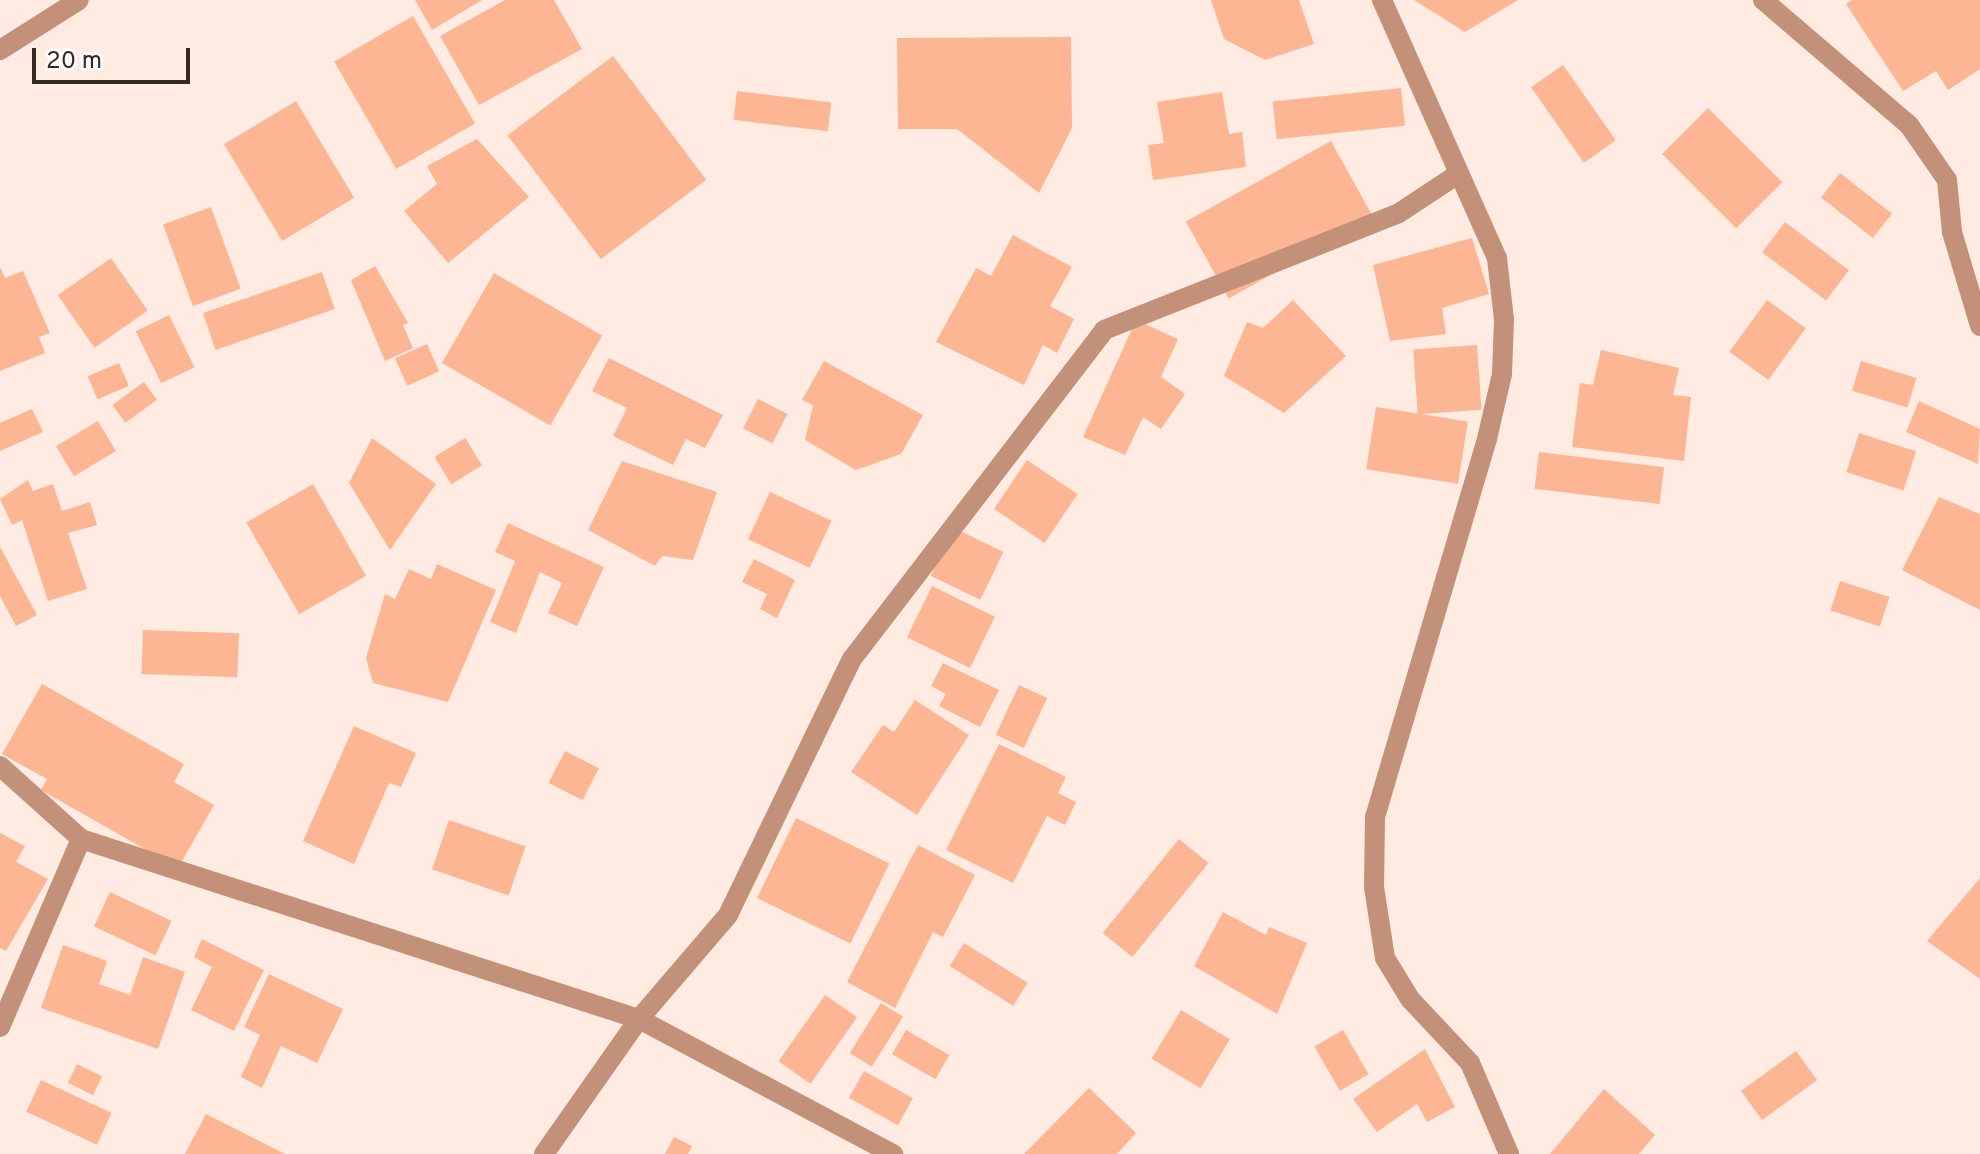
<!DOCTYPE html>
<style>
body{margin:0}
#map{position:relative;width:1980px;height:1154px;overflow:hidden;background:#ffebe1;font-family:Overpass,sans-serif}
div>[style]{position:absolute}
[style*='--x']{left:calc(var(--x)*1px);top:calc(var(--y)*1px);width:calc(var(--w)*1px);rotate:calc(var(--a)*1deg)}
.building>*{inset:0;background:#fdb694;transform-origin:0 0}
.street>*{height:20px;margin:-10px;padding:0 10px;transform-origin:10px;border-radius:10px;background:#c39179}
span{translate:-50% -50%;white-space:nowrap;text-align:center;line-height:1.15;-webkit-text-stroke:8px #fdfdfd;paint-order:stroke}
.scale{position:absolute;left:32px;top:48px;width:158px;height:36px;box-sizing:border-box;border:4px solid #352823;border-top:0;padding-left:10px;font-size:24px;line-height:28px;white-space:nowrap;color:#352823;-webkit-text-stroke:6px #fdfdfd;paint-order:stroke}
</style>
<div id="map">
<div class="building">
<i style="clip-path:polygon(415px 0,482px 0,432px 30px)"></i>
<i style="clip-path:polygon(505px 0,554px 0,582px 49px,479px 105px,440px 36px)"></i>
<i style="clip-path:polygon(1211px 0,1299px 0,1314px 44px,1265px 60px,1224px 39px)"></i>
<i style="clip-path:polygon(1414px 0,1518px 0,1465px 32px)"></i>
<i style="clip-path:polygon(1852px 0,1980px 0,1980px 69px,1948px 90px,1936px 71px,1903px 91px,1846px 4px)"></i>
<i style="left:413px;top:16px;width:124px;height:91px;rotate:60deg"></i>
<i style="clip-path:polygon(1071px 37px,1072px 128px,1039px 193px,957px 129px,898px 129px,897px 38px)"></i>
<i style="left:613px;top:56px;width:155px;height:132px;rotate:53deg"></i>
<i style="left:1563px;top:65px;width:92px;height:39px;rotate:55deg"></i>
<i style="left:1401px;top:88px;width:38px;height:129px;rotate:84deg"></i>
<i style="left:737px;top:91px;width:95px;height:29px;rotate:7deg"></i>
<i style="clip-path:polygon(1222px 92px,1229px 134px,1242px 132px,1246px 167px,1153px 180px,1148px 145px,1164px 143px,1157px 102px)"></i>
<i style="left:296px;top:101px;width:113px;height:84px;rotate:59deg"></i>
<i style="left:1708px;top:108px;width:105px;height:65px;rotate:45deg"></i>
<i style="clip-path:polygon(477px 139px,529px 197px,448px 263px,404px 211px,437px 184px,427px 166px)"></i>
<i style="left:1331px;top:141px;width:88px;height:166px;rotate:61deg"></i>
<i style="left:1840px;top:173px;width:66px;height:31px;rotate:38deg"></i>
<i style="left:211px;top:207px;width:87px;height:51px;rotate:70deg"></i>
<i style="left:1785px;top:222px;width:80px;height:38px;rotate:37deg"></i>
<i style="clip-path:polygon(1013px 235px,1072px 267px,1050px 306px,1074px 319px,1057px 353px,1043px 345px,1024px 385px,936px 342px,976px 268px,991px 276px)"></i>
<i style="clip-path:polygon(1472px 238px,1489px 294px,1442px 308px,1446px 334px,1390px 341px,1373px 265px)"></i>
<i style="left:111px;top:258px;width:64px;height:65px;rotate:55deg"></i>
<i style="clip-path:polygon(375px 266px,408px 323px,403px 325px,413px 348px,385px 361px,351px 280px)"></i>
<i style="clip-path:polygon(0 267px,5px 278px,23px 271px,50px 333px,39px 337px,45px 353px,0 371px)"></i>
<i style="left:322px;top:272px;width:39px;height:126px;rotate:71deg"></i>
<i style="left:494px;top:273px;width:125px;height:104px;rotate:30deg"></i>
<i style="clip-path:polygon(1293px 300px,1346px 356px,1284px 413px,1224px 376px,1247px 322px,1263px 328px)"></i>
<i style="left:1767px;top:300px;width:48px;height:64px;rotate:36deg"></i>
<i style="left:169px;top:315px;width:58px;height:37px;rotate:64deg"></i>
<i style="clip-path:polygon(1136px 320px,1178px 339px,1161px 377px,1185px 394px,1161px 429px,1143px 417px,1125px 455px,1083px 437px)"></i>
<i style="left:427px;top:344px;width:30px;height:35px;rotate:66deg"></i>
<i style="left:1477px;top:345px;width:65px;height:64px;rotate:86deg"></i>
<i style="clip-path:polygon(1601px 350px,1679px 368px,1673px 395px,1691px 397px,1684px 461px,1572px 447px,1580px 383px,1593px 385px)"></i>
<i style="clip-path:polygon(609px 358px,723px 415px,705px 448px,686px 439px,673px 465px,613px 436px,627px 408px,592px 391px)"></i>
<i style="clip-path:polygon(824px 361px,923px 415px,901px 454px,856px 470px,805px 440px,813px 405px,802px 400px)"></i>
<i style="left:1861px;top:361px;width:58px;height:31px;rotate:17deg"></i>
<i style="left:119px;top:363px;width:25px;height:34px;rotate:67deg"></i>
<i style="left:144px;top:382px;width:22px;height:39px;rotate:54deg"></i>
<i style="left:758px;top:399px;width:33px;height:33px;rotate:27deg"></i>
<i style="clip-path:polygon(1919px 401px,1980px 429px,1978px 464px,1906px 432px)"></i>
<i style="left:1376px;top:407px;width:93px;height:63px;rotate:9deg"></i>
<i style="clip-path:polygon(32px 409px,43px 432px,0 451px,0 423px)"></i>
<i style="left:98px;top:421px;width:35px;height:49px;rotate:59deg"></i>
<i style="left:1859px;top:433px;width:60px;height:41px;rotate:18deg"></i>
<i style="clip-path:polygon(372px 438px,436px 484px,390px 550px,349px 483px)"></i>
<i style="left:465px;top:438px;width:32px;height:36px;rotate:58deg"></i>
<i style="left:1539px;top:452px;width:126px;height:37px;rotate:7deg"></i>
<i style="left:1027px;top:460px;width:61px;height:59px;rotate:34deg"></i>
<i style="clip-path:polygon(622px 461px,717px 492px,693px 560px,662px 556px,655px 566px,588px 530px)"></i>
<i style="clip-path:polygon(28px 480px,33px 491px,53px 484px,62px 511px,90px 502px,97px 525px,68px 533px,87px 589px,48px 601px,22px 520px,12px 525px,0 499px)"></i>
<i style="left:313px;top:484px;width:106px;height:77px;rotate:60deg"></i>
<i style="left:770px;top:492px;width:68px;height:52px;rotate:25deg"></i>
<i style="clip-path:polygon(1939px 497px,1980px 514px,1980px 610px,1902px 570px)"></i>
<i style="clip-path:polygon(508px 523px,604px 567px,577px 626px,548px 613px,562px 583px,540px 572px,516px 633px,490px 622px,515px 561px,495px 552px)"></i>
<i style="left:954px;top:528px;width:55px;height:53px;rotate:26deg"></i>
<i style="clip-path:polygon(0 547px,37px 615px,16px 626px,0 596px)"></i>
<i style="clip-path:polygon(754px 559px,795px 580px,777px 618px,760px 609px,767px 594px,742px 582px)"></i>
<i style="clip-path:polygon(437px 564px,496px 590px,448px 702px,373px 683px,366px 658px,385px 594px,395px 599px,409px 569px,431px 579px)"></i>
<i style="left:1840px;top:581px;width:52px;height:31px;rotate:18deg"></i>
<i style="left:932px;top:586px;width:70px;height:57px;rotate:26deg"></i>
<i style="left:143px;top:630px;width:96px;height:44px;rotate:2deg"></i>
<i style="clip-path:polygon(943px 663px,999px 690px,980px 727px,939px 706px,946px 694px,931px 686px)"></i>
<i style="clip-path:polygon(42px 684px,184px 764px,174px 782px,214px 805px,178px 868px,41px 790px,47px 779px,2px 754px)"></i>
<i style="left:1019px;top:685px;width:31px;height:55px;rotate:25deg"></i>
<i style="clip-path:polygon(915px 700px,969px 735px,917px 815px,851px 772px,883px 725px,894px 732px)"></i>
<i style="clip-path:polygon(354px 726px,416px 753px,401px 787px,389px 783px,354px 864px,303px 841px)"></i>
<i style="clip-path:polygon(999px 744px,1066px 777px,1058px 793px,1076px 802px,1065px 825px,1047px 816px,1013px 883px,946px 850px)"></i>
<i style="left:565px;top:751px;width:38px;height:36px;rotate:27deg"></i>
<i style="left:796px;top:818px;width:104px;height:89px;rotate:26deg"></i>
<i style="left:449px;top:820px;width:81px;height:52px;rotate:19deg"></i>
<i style="clip-path:polygon(0 833px,25px 846px,16px 862px,48px 879px,6px 951px,0 948px)"></i>
<i style="left:1179px;top:839px;width:38px;height:121px;rotate:39deg"></i>
<i style="clip-path:polygon(918px 845px,975px 875px,943px 937px,933px 932px,895px 1008px,847px 982px)"></i>
<i style="clip-path:polygon(1980px 878px,1980px 979px,1927px 941px)"></i>
<i style="left:110px;top:892px;width:68px;height:38px;rotate:25deg"></i>
<i style="clip-path:polygon(1223px 912px,1266px 935px,1269px 927px,1307px 943px,1277px 1014px,1194px 966px)"></i>
<i style="clip-path:polygon(202px 939px,264px 970px,234px 1031px,191px 1010px,212px 967px,194px 957px)"></i>
<i style="left:964px;top:943px;width:75px;height:27px;rotate:32deg"></i>
<i style="clip-path:polygon(63px 945px,107px 961px,99px 984px,130px 995px,143px 957px,185px 972px,158px 1049px,41px 1008px)"></i>
<i style="clip-path:polygon(269px 974px,343px 1009px,317px 1063px,281px 1046px,262px 1088px,241px 1077px,260px 1035px,244px 1027px)"></i>
<i style="left:825px;top:995px;width:39px;height:81px;rotate:35deg"></i>
<i style="left:881px;top:1003px;width:26px;height:59px;rotate:32deg"></i>
<i style="left:1181px;top:1010px;width:57px;height:57px;rotate:31deg"></i>
<i style="left:906px;top:1030px;width:50px;height:28px;rotate:30deg"></i>
<i style="left:1343px;top:1030px;width:51px;height:33px;rotate:60deg"></i>
<i style="clip-path:polygon(1425px 1049px,1455px 1107px,1427px 1122px,1417px 1104px,1377px 1132px,1353px 1099px)"></i>
<i style="left:1796px;top:1051px;width:36px;height:68px;rotate:54deg"></i>
<i style="left:77px;top:1064px;width:28px;height:21px;rotate:26deg"></i>
<i style="left:864px;top:1071px;width:56px;height:31px;rotate:29deg"></i>
<i style="left:41px;top:1080px;width:78px;height:35px;rotate:25deg"></i>
<i style="clip-path:polygon(1089px 1088px,1136px 1133px,1117px 1154px,1024px 1154px)"></i>
<i style="clip-path:polygon(1604px 1089px,1655px 1135px,1639px 1154px,1550px 1154px)"></i>
<i style="clip-path:polygon(206px 1114px,285px 1154px,185px 1154px)"></i>
<i style="clip-path:polygon(674px 1137px,692px 1146px,688px 1154px,665px 1154px)"></i>
</div>
<div class="street">
<i style="--x:1382;--y:0;--w:282;--a:66"></i>
<i style="--x:1497;--y:258;--w:61;--a:83.5"></i>
<i style="--x:1504;--y:319;--w:55;--a:92.1"></i>
<i style="--x:1502;--y:374;--w:67;--a:103"></i>
<i style="--x:1487;--y:439;--w:394;--a:106.5"></i>
<i style="--x:1375;--y:817;--w:70;--a:90.8"></i>
<i style="--x:1374;--y:887;--w:72;--a:81.2"></i>
<i style="--x:1385;--y:958;--w:48;--a:58.6"></i>
<i style="--x:1410;--y:999;--w:88;--a:46.8"></i>
<i style="--x:1470;--y:1063;--w:99;--a:66.8"></i>
<i style="--x:1763;--y:0;--w:192;--a:40.6"></i>
<i style="--x:1909;--y:125;--w:67;--a:55.4"></i>
<i style="--x:1947;--y:180;--w:52;--a:84.5"></i>
<i style="--x:1952;--y:232;--w:98;--a:73.4"></i>
<i style="--x:0;--y:50;--w:93;--a:-32.3"></i>
<i style="--x:0;--y:766;--w:109;--a:42"></i>
<i style="--x:81;--y:839;--w:586;--a:17.88"></i>
<i style="--x:639;--y:1019;--w:288;--a:28"></i>
<i style="--x:0;--y:1027;--w:205;--a:-66.7"></i>
<i style="--x:544;--y:1154;--w:165;--a:-54.9"></i>
<i style="--x:639;--y:1019;--w:137;--a:-49.4"></i>
<i style="--x:728;--y:915;--w:284;--a:-64.2"></i>
<i style="--x:852;--y:659;--w:414;--a:-52.5"></i>
<i style="--x:1104;--y:330;--w:317;--a:-21.6"></i>
<i style="--x:1399;--y:213;--w:71;--a:-33.5"></i>
</div>
<div class="scale">20 m</div>
</div>
